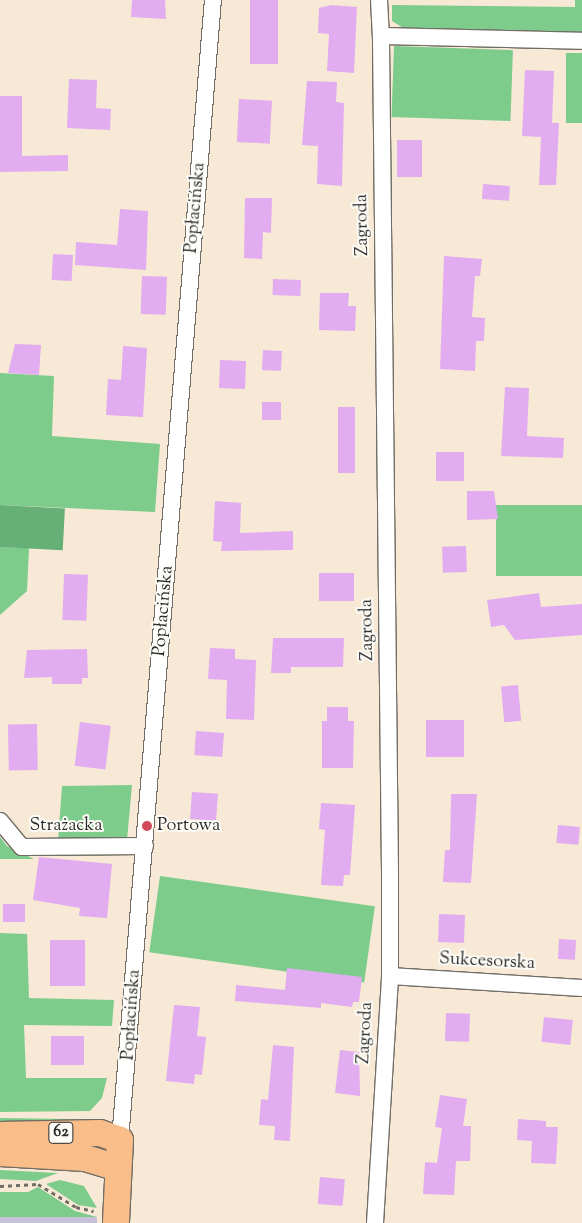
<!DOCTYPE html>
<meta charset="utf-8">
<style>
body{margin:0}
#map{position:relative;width:582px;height:1223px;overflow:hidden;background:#f7e9d5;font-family:"Sorts Mill Goudy",serif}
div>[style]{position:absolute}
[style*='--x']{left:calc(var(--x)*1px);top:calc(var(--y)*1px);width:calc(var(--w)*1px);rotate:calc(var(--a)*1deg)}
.industrial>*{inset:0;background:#c7c0d9;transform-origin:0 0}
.green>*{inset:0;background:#7dcc8c;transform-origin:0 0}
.forest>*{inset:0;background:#66b078;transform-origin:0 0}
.building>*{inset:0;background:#e2acf0;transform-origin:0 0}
.path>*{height:3px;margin-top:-1.5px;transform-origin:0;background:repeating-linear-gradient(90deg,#726e66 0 4px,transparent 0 8px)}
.roads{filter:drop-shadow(1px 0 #726e66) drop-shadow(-1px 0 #726e66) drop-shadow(0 1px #726e66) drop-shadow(0 -1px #726e66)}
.minor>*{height:16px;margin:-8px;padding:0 8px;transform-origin:8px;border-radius:8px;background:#fff}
.primary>*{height:26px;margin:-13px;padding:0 13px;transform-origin:13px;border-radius:13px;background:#f8bd89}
.dots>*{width:14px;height:14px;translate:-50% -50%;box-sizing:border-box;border:2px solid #fdfcf7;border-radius:50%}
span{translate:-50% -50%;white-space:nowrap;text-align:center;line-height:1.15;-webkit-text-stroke:4px #fdfcf7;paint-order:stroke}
.shield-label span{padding:1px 4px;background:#fdfcf7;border:1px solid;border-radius:4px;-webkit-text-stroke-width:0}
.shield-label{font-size:16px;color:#2b2b2b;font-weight:700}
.street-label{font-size:18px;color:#2b2b2b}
.poi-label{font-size:18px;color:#2b2b2b}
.left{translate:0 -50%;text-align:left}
</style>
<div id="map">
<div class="industrial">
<i style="left:0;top:1217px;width:97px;height:6px"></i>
</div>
<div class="green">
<i style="clip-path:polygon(575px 0,582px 0,582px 32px,405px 29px,392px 21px,392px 5px,575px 7px)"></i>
<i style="left:394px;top:46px;width:119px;height:71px;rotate:2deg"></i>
<i style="left:566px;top:53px;width:16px;height:70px"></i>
<i style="clip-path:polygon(0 373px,54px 376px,52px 436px,160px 444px,155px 512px,0 505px)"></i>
<i style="left:496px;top:505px;width:86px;height:71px"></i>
<i style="clip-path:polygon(0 547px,29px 548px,27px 591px,0 615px)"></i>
<i style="clip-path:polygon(132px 785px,127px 840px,58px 841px,62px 786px)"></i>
<i style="clip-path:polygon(0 837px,7px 846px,34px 859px,0 859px)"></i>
<i style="left:160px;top:876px;width:217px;height:77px;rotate:8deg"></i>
<i style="clip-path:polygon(0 933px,27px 934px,29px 998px,114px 1000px,112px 1026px,24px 1025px,26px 1078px,107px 1078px,102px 1098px,90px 1111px,0 1112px)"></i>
<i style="clip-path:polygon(0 1118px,68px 1119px,68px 1123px,0 1127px)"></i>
<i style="clip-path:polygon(0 1170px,19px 1171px,58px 1173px,36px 1181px,0 1179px)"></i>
<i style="clip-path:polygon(60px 1180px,84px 1186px,97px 1208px,78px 1205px,46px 1184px)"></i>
<i style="clip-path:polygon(38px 1187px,75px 1211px,97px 1217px,0 1217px,0 1192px,28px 1192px)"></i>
</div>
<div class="forest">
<i style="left:0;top:505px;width:65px;height:42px;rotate:3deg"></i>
</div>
<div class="building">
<i style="clip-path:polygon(132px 0,165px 0,166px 19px,131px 17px)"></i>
<i style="left:250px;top:0;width:28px;height:64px"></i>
<i style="clip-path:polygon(331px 5px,357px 7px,354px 73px,327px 71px,329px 34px,318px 33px,319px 8px)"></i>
<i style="clip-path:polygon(525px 70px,554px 71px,552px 123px,559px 123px,556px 185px,539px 185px,541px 137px,522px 136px)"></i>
<i style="clip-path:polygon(69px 79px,97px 80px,96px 108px,111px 109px,110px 130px,67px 128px)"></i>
<i style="clip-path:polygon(307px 81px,337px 82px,336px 102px,344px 103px,342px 186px,317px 184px,318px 146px,302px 145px)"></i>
<i style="clip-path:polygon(0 96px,22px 96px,22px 156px,68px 155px,68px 171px,0 172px)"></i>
<i style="left:239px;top:99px;width:33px;height:43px;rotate:3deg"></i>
<i style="left:397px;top:140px;width:25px;height:37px"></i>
<i style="left:483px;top:184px;width:27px;height:15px;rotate:4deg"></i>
<i style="clip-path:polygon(245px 198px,272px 198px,271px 233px,263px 232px,262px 259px,244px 258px)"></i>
<i style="clip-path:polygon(120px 209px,148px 211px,146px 270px,75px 265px,76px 242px,117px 245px)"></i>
<i style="left:53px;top:254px;width:20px;height:26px;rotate:3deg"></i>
<i style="clip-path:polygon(444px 256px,482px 259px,480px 276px,475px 276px,472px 317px,485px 318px,484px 341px,476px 341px,475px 371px,440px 369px)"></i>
<i style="left:142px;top:276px;width:25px;height:38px;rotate:2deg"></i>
<i style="left:273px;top:279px;width:28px;height:16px;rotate:2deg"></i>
<i style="clip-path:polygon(320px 293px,349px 293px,348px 306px,356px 306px,355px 331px,319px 330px)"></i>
<i style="clip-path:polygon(15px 344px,41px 345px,39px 375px,8px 373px)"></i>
<i style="clip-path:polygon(123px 346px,147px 348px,143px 417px,106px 415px,108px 379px,121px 380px)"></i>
<i style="left:263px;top:350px;width:19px;height:20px;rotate:3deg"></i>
<i style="left:220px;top:360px;width:26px;height:28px;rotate:2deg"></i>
<i style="clip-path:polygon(505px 387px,529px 388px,527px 436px,564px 438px,563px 458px,501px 456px)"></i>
<i style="left:262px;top:402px;width:19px;height:18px"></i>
<i style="left:338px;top:407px;width:17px;height:66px"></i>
<i style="left:464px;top:452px;width:29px;height:28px;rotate:90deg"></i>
<i style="clip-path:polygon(467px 491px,494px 491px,498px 519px,467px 520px)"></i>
<i style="clip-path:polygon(215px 501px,241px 503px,240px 533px,293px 531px,293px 550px,221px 551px,222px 542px,213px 541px)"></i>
<i style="left:466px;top:546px;width:26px;height:24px;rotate:88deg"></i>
<i style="left:319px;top:573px;width:35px;height:28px"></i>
<i style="left:64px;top:574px;width:24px;height:46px;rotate:2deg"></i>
<i style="clip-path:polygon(539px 593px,541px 607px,582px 604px,582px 635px,515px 640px,504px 625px,491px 627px,487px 600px)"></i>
<i style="clip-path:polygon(273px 638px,344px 638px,343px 667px,291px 667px,291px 673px,271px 673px)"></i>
<i style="clip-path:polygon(210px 648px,235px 649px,235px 659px,256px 660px,254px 720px,226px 719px,227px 680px,208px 679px)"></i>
<i style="clip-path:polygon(87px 649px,88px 678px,82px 678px,82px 684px,52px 684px,52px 677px,24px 678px,27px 650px)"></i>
<i style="left:518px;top:685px;width:36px;height:17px;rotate:85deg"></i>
<i style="clip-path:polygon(327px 707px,348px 707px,348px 721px,354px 721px,353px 768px,322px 768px,322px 721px,327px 721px)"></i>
<i style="left:426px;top:720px;width:38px;height:37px"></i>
<i style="left:80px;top:722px;width:31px;height:44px;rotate:7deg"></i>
<i style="left:37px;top:724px;width:46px;height:29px;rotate:89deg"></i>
<i style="left:196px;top:731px;width:28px;height:24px;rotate:4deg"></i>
<i style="left:192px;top:792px;width:26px;height:27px;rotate:4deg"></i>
<i style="clip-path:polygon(451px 794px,477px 794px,471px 883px,443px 882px,445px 850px,450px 850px)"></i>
<i style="clip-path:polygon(321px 803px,355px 805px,350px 875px,344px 875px,343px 886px,321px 885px,325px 830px,319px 829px)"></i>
<i style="left:558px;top:825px;width:22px;height:18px;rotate:5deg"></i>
<i style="clip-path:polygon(39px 857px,112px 864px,107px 918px,79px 916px,80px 908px,33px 900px)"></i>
<i style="left:3px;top:904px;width:22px;height:18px"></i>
<i style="left:439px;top:914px;width:26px;height:28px;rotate:2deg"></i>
<i style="left:559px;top:939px;width:17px;height:20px;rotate:3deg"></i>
<i style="left:50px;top:940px;width:35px;height:46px"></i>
<i style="clip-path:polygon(287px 968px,362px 977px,359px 1002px,353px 1002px,352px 1007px,321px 1003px,321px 1008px,235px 1001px,236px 985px,285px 990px)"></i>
<i style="clip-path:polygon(174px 1005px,200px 1007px,197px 1036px,206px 1037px,202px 1075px,195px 1074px,194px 1084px,166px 1081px)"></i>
<i style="left:446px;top:1013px;width:24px;height:28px;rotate:2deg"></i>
<i style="left:544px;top:1017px;width:29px;height:25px;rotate:6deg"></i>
<i style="left:51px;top:1036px;width:33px;height:29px"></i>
<i style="clip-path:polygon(273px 1045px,294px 1047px,290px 1141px,274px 1140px,275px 1126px,259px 1125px,261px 1099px,268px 1100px)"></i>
<i style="clip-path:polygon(340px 1050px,359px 1052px,360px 1096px,335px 1093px)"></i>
<i style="clip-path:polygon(440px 1095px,467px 1099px,463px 1126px,471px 1126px,470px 1161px,456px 1161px,454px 1195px,423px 1194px,425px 1162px,437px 1163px,442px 1128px,435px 1127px)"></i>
<i style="clip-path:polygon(518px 1119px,546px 1121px,546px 1127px,558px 1127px,556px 1164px,531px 1163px,532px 1141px,517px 1140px)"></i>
<i style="left:320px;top:1177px;width:25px;height:27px;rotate:5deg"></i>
</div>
<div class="path">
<i style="--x:0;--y:1186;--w:38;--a:-3"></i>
<i style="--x:38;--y:1184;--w:44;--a:31.2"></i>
<i style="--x:76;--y:1207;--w:18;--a:13"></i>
</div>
<div class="roads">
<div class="minor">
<i style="--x:379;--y:0;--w:36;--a:87"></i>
<i style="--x:0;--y:821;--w:34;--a:50"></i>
<i style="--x:22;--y:847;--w:123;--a:-0.5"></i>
<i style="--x:390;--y:976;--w:192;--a:3.6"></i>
<i style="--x:120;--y:1140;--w:1144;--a:-85.34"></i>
<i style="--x:375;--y:1223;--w:247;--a:-86.5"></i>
<i style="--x:390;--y:976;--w:104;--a:-90"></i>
<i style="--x:390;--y:872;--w:836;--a:-90.62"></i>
<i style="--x:381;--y:36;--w:201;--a:1.4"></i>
</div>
<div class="primary">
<i style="--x:0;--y:1135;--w:100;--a:-1.1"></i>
<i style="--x:100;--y:1133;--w:21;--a:19"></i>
<i style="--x:120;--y:1140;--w:83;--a:92.8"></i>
<i style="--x:0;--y:1153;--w:85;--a:3.4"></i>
<i style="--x:85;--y:1158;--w:34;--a:17"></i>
</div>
</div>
<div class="dots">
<i style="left:147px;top:826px;background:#d1495b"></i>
</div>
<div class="shield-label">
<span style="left:61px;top:1133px">62</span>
</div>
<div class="street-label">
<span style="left:196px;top:208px;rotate:-85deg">Popłacińska</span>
<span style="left:363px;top:225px;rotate:-91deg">Zagroda</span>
<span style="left:164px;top:611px;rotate:-85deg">Popłacińska</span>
<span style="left:368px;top:630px;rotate:-91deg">Zagroda</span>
<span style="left:66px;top:826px">Strażacka</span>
<span style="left:487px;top:962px;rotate:3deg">Sukcesorska</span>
<span style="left:132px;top:1015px;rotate:-86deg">Popłacińska</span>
<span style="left:366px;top:1033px;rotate:-87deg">Zagroda</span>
</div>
<div class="poi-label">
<span class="left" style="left:157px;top:826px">Portowa</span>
</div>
</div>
